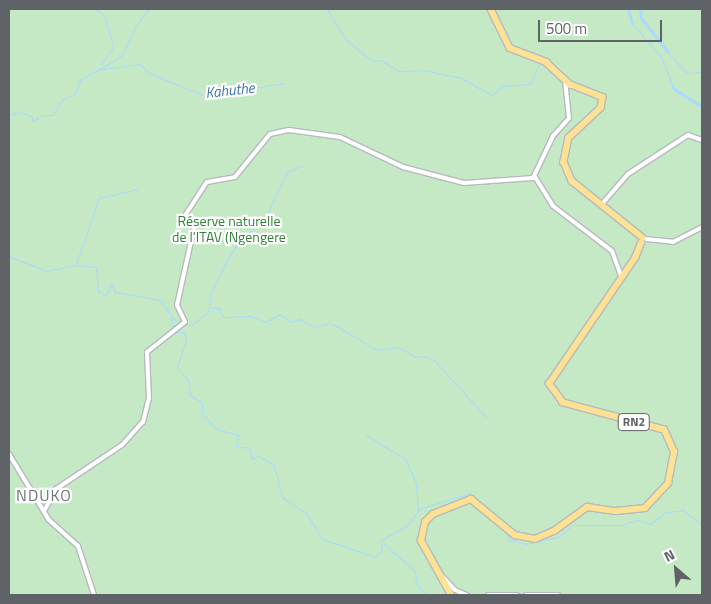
<!DOCTYPE html>
<meta charset="utf-8">
<style>
body{margin:0}
#map{position:relative;width:711px;height:604px;overflow:hidden;background:#f1efe8;font-family:"Titillium Web",sans-serif}
div>[style]{position:absolute}
[style*='--x']{left:calc(var(--x)*1px);top:calc(var(--y)*1px);width:calc(var(--w)*1px);rotate:calc(var(--a)*1deg)}
.green>*{inset:0;background:#c5e8c5;transform-origin:0 0}
.stream>*{height:1px;margin:-0.5px;padding:0 0.5px;transform-origin:0.5px;border-radius:0.5px;background:#aadaff}
.river>*{height:3px;margin:-1.5px;padding:0 1.5px;transform-origin:1.5px;border-radius:1.5px;background:#aadaff}
.roads{filter:drop-shadow(1px 0 #b6babf) drop-shadow(-1px 0 #b6babf) drop-shadow(0 1px #b6babf) drop-shadow(0 -1px #b6babf)}
.secondary>*{height:4px;margin:-2px;padding:0 2px;transform-origin:2px;border-radius:2px;background:#fff}
.highway>*{height:5.5px;margin:-2.75px;padding:0 2.75px;transform-origin:2.75px;border-radius:2.75px;background:#fde293}
span{translate:-50% -50%;white-space:nowrap;text-align:center;line-height:1.15;-webkit-text-stroke:4.5px #fff;paint-order:stroke}
.shield-label span{padding:1px 4px;background:#fff;border:1px solid;border-radius:4px;-webkit-text-stroke-width:0}
.shield-label{font-size:12px;color:#5f6368;font-weight:700}
.park-label{font-size:14px;color:#348238}
.water-label{font-size:15px;color:#4174aa;font-style:italic}
.quarter-label{font-size:16px;color:#70757a;letter-spacing:1px}
.frame{position:absolute;inset:0;border:10px solid #5f6368;pointer-events:none}
.north{position:absolute;left:651px;top:544px;width:50px;height:50px;-webkit-text-stroke:4px #fff;paint-order:stroke;rotate:333deg;font-size:14px;font-weight:700;line-height:20px;text-align:center;color:#5f6368}
.north::after{content:'';display:block;margin:auto;width:18px;height:22px;background:#5f6368;clip-path:polygon(50% 0,100% 100%,50% 72%,0 100%)}
.scale{position:absolute;left:538px;top:20px;width:124px;height:22px;box-sizing:border-box;border:2px solid #5f6368;border-top:0;padding-left:6px;font-size:15px;line-height:18px;white-space:nowrap;color:#5f6368;-webkit-text-stroke:4px #fff;paint-order:stroke}
</style>
<div id="map">
<div class="green">
<i style="left:9px;top:9px;width:693px;height:586px"></i>
</div>
<div class="stream">
<i style="--x:95;--y:9;--w:11;--a:34"></i>
<i style="--x:104;--y:15;--w:33;--a:74"></i>
<i style="--x:113;--y:47;--w:21;--a:125"></i>
<i style="--x:327;--y:9;--w:35;--a:59"></i>
<i style="--x:345;--y:39;--w:35;--a:39"></i>
<i style="--x:372;--y:61;--w:9;--a:-6"></i>
<i style="--x:381;--y:60;--w:20;--a:33"></i>
<i style="--x:398;--y:71;--w:25;--a:-2"></i>
<i style="--x:423;--y:70;--w:39;--a:12"></i>
<i style="--x:461;--y:78;--w:35;--a:29"></i>
<i style="--x:492;--y:95;--w:13;--a:-42"></i>
<i style="--x:502;--y:86;--w:28;--a:-4"></i>
<i style="--x:530;--y:84;--w:24;--a:-66"></i>
<i style="--x:632;--y:23;--w:46;--a:49.4"></i>
<i style="--x:662;--y:58;--w:32;--a:70"></i>
<i style="--x:668;--y:52;--w:28;--a:49"></i>
<i style="--x:686;--y:73;--w:16;--a:-4"></i>
<i style="--x:96;--y:70;--w:44;--a:-7.8"></i>
<i style="--x:140;--y:64;--w:13;--a:45"></i>
<i style="--x:149;--y:73;--w:61;--a:22.3"></i>
<i style="--x:205;--y:96;--w:80;--a:-9.3"></i>
<i style="--x:9;--y:115;--w:10;--a:-17"></i>
<i style="--x:19;--y:112;--w:13;--a:18"></i>
<i style="--x:31;--y:116;--w:5;--a:68"></i>
<i style="--x:33;--y:121;--w:11;--a:-34"></i>
<i style="--x:42;--y:115;--w:11;--a:0"></i>
<i style="--x:53;--y:115;--w:17;--a:-59"></i>
<i style="--x:62;--y:100;--w:14;--a:-25"></i>
<i style="--x:75;--y:94;--w:15;--a:-70"></i>
<i style="--x:80;--y:80;--w:48;--a:-29.7"></i>
<i style="--x:122;--y:56;--w:34;--a:-66"></i>
<i style="--x:136;--y:25;--w:21;--a:-51"></i>
<i style="--x:9;--y:256;--w:40;--a:22"></i>
<i style="--x:46;--y:271;--w:31;--a:-11"></i>
<i style="--x:76;--y:265;--w:20;--a:6"></i>
<i style="--x:96;--y:267;--w:24;--a:85"></i>
<i style="--x:98;--y:291;--w:9;--a:32"></i>
<i style="--x:106;--y:296;--w:13;--a:-67"></i>
<i style="--x:111;--y:284;--w:9;--a:63"></i>
<i style="--x:115;--y:292;--w:46;--a:10.1"></i>
<i style="--x:160;--y:300;--w:19;--a:54"></i>
<i style="--x:171;--y:315;--w:14;--a:82"></i>
<i style="--x:76;--y:264;--w:70;--a:-70.8"></i>
<i style="--x:99;--y:198;--w:40;--a:-13"></i>
<i style="--x:211;--y:308;--w:8;--a:0"></i>
<i style="--x:219;--y:308;--w:10;--a:66"></i>
<i style="--x:223;--y:317;--w:28;--a:-2"></i>
<i style="--x:251;--y:316;--w:15;--a:23"></i>
<i style="--x:265;--y:322;--w:17;--a:-28"></i>
<i style="--x:280;--y:314;--w:13;--a:39"></i>
<i style="--x:290;--y:322;--w:9;--a:-18"></i>
<i style="--x:299;--y:319;--w:18;--a:27"></i>
<i style="--x:315;--y:327;--w:16;--a:-14"></i>
<i style="--x:331;--y:323;--w:53;--a:30.4"></i>
<i style="--x:377;--y:350;--w:22;--a:-8"></i>
<i style="--x:399;--y:347;--w:19;--a:32"></i>
<i style="--x:415;--y:357;--w:9;--a:-6"></i>
<i style="--x:424;--y:356;--w:11;--a:22"></i>
<i style="--x:434;--y:360;--w:77;--a:47.6"></i>
<i style="--x:172;--y:318;--w:10;--a:29"></i>
<i style="--x:184;--y:324;--w:7;--a:8"></i>
<i style="--x:191;--y:325;--w:21;--a:-37"></i>
<i style="--x:208;--y:312;--w:22;--a:-80"></i>
<i style="--x:212;--y:290;--w:37;--a:-63"></i>
<i style="--x:229;--y:257;--w:19;--a:-58"></i>
<i style="--x:239;--y:241;--w:34;--a:-40"></i>
<i style="--x:265;--y:219;--w:52;--a:-64.9"></i>
<i style="--x:287;--y:172;--w:17;--a:-24"></i>
<i style="--x:175;--y:332;--w:8;--a:0"></i>
<i style="--x:183;--y:332;--w:7;--a:63"></i>
<i style="--x:186;--y:338;--w:31;--a:107"></i>
<i style="--x:177;--y:368;--w:16;--a:47"></i>
<i style="--x:188;--y:380;--w:15;--a:82"></i>
<i style="--x:190;--y:395;--w:14;--a:34"></i>
<i style="--x:202;--y:403;--w:10;--a:90"></i>
<i style="--x:202;--y:413;--w:21;--a:49"></i>
<i style="--x:216;--y:429;--w:23;--a:15"></i>
<i style="--x:238;--y:435;--w:11;--a:100"></i>
<i style="--x:236;--y:446;--w:13;--a:9"></i>
<i style="--x:249;--y:448;--w:11;--a:75"></i>
<i style="--x:252;--y:459;--w:7;--a:-27"></i>
<i style="--x:258;--y:456;--w:18;--a:29"></i>
<i style="--x:274;--y:465;--w:33;--a:76"></i>
<i style="--x:282;--y:497;--w:30;--a:34"></i>
<i style="--x:307;--y:514;--w:29;--a:59"></i>
<i style="--x:322;--y:539;--w:56;--a:18.8"></i>
<i style="--x:375;--y:557;--w:9;--a:-41"></i>
<i style="--x:382;--y:551;--w:11;--a:-95"></i>
<i style="--x:381;--y:540;--w:31;--a:-29"></i>
<i style="--x:408;--y:525;--w:19;--a:-55"></i>
<i style="--x:419;--y:509;--w:53;--a:-17.4"></i>
<i style="--x:470;--y:493;--w:52;--a:41.1"></i>
<i style="--x:366;--y:435;--w:46;--a:31.6"></i>
<i style="--x:405;--y:459;--w:26;--a:65"></i>
<i style="--x:416;--y:483;--w:27;--a:86"></i>
<i style="--x:506;--y:531;--w:8;--a:76"></i>
<i style="--x:508;--y:539;--w:18;--a:16"></i>
<i style="--x:525;--y:544;--w:34;--a:-12"></i>
<i style="--x:558;--y:537;--w:19;--a:-39"></i>
<i style="--x:573;--y:525;--w:48;--a:0"></i>
<i style="--x:621;--y:525;--w:17;--a:-17"></i>
<i style="--x:637;--y:520;--w:15;--a:16"></i>
<i style="--x:651;--y:524;--w:17;--a:-40"></i>
<i style="--x:664;--y:513;--w:19;--a:-9"></i>
<i style="--x:683;--y:510;--w:24;--a:38"></i>
<i style="--x:384;--y:544;--w:41;--a:41.1"></i>
<i style="--x:415;--y:571;--w:12;--a:85"></i>
<i style="--x:416;--y:583;--w:16;--a:50"></i>
</div>
<div class="river">
<i style="--x:628;--y:9;--w:15;--a:74"></i>
<i style="--x:640;--y:9;--w:9;--a:84"></i>
<i style="--x:641;--y:18;--w:43;--a:51.5"></i>
<i style="--x:673;--y:88;--w:35;--a:33"></i>
</div>
<div class="roads">
<div class="secondary">
<i style="--x:535;--y:177;--w:34;--a:58"></i>
<i style="--x:553;--y:206;--w:74;--a:37.3"></i>
<i style="--x:612;--y:251;--w:27;--a:70"></i>
<i style="--x:602;--y:204;--w:40;--a:-49"></i>
<i style="--x:628;--y:174;--w:72;--a:-33"></i>
<i style="--x:688;--y:135;--w:15;--a:20"></i>
<i style="--x:646;--y:239;--w:27;--a:6"></i>
<i style="--x:673;--y:242;--w:33;--a:-27"></i>
<i style="--x:9;--y:454;--w:77;--a:58.8"></i>
<i style="--x:49;--y:520;--w:39;--a:42"></i>
<i style="--x:78;--y:546;--w:52;--a:71.9"></i>
<i style="--x:44;--y:511;--w:25;--a:-61"></i>
<i style="--x:56;--y:489;--w:79;--a:-33.7"></i>
<i style="--x:122;--y:445;--w:31;--a:-48"></i>
<i style="--x:143;--y:422;--w:25;--a:-76"></i>
<i style="--x:149;--y:398;--w:46;--a:-92.5"></i>
<i style="--x:147;--y:352;--w:48;--a:-38.3"></i>
<i style="--x:185;--y:322;--w:19;--a:-115"></i>
<i style="--x:177;--y:305;--w:79;--a:-77.6"></i>
<i style="--x:194;--y:228;--w:16;--a:-120"></i>
<i style="--x:186;--y:214;--w:38;--a:-57"></i>
<i style="--x:207;--y:182;--w:28;--a:-10"></i>
<i style="--x:235;--y:177;--w:55;--a:-50.9"></i>
<i style="--x:270;--y:134;--w:19;--a:-12"></i>
<i style="--x:289;--y:130;--w:51;--a:7.8"></i>
<i style="--x:340;--y:137;--w:70;--a:25.5"></i>
<i style="--x:403;--y:167;--w:63;--a:14.7"></i>
<i style="--x:464;--y:183;--w:69;--a:-4.1"></i>
<i style="--x:533;--y:178;--w:47;--a:-64.5"></i>
<i style="--x:553;--y:136;--w:24;--a:-48"></i>
<i style="--x:569;--y:118;--w:38;--a:-96"></i>
<i style="--x:442;--y:576;--w:19;--a:47"></i>
<i style="--x:455;--y:590;--w:13;--a:23"></i>
<i style="--x:488;--y:595;--w:29;--a:0"></i>
<i style="--x:526;--y:595;--w:32;--a:0"></i>
</div>
<div class="highway">
<i style="--x:491;--y:9;--w:43;--a:64"></i>
<i style="--x:510;--y:48;--w:39;--a:21"></i>
<i style="--x:546;--y:62;--w:33;--a:43"></i>
<i style="--x:570;--y:84;--w:35;--a:22"></i>
<i style="--x:603;--y:97;--w:11;--a:100"></i>
<i style="--x:601;--y:108;--w:44;--a:136.8"></i>
<i style="--x:569;--y:138;--w:25;--a:102"></i>
<i style="--x:564;--y:162;--w:21;--a:67"></i>
<i style="--x:572;--y:181;--w:90;--a:38.7"></i>
<i style="--x:451;--y:595;--w:62;--a:-119.1"></i>
<i style="--x:421;--y:541;--w:19;--a:-78"></i>
<i style="--x:425;--y:522;--w:11;--a:-45"></i>
<i style="--x:433;--y:514;--w:41;--a:-21.5"></i>
<i style="--x:471;--y:499;--w:57;--a:39.3"></i>
<i style="--x:515;--y:535;--w:20;--a:11"></i>
<i style="--x:535;--y:539;--w:21;--a:-23"></i>
<i style="--x:554;--y:531;--w:41;--a:-36"></i>
<i style="--x:587;--y:507;--w:29;--a:8"></i>
<i style="--x:616;--y:511;--w:29;--a:-6"></i>
<i style="--x:645;--y:508;--w:34;--a:-47"></i>
<i style="--x:668;--y:483;--w:32;--a:-79"></i>
<i style="--x:674;--y:452;--w:24;--a:-114"></i>
<i style="--x:664;--y:430;--w:105;--a:-165"></i>
<i style="--x:563;--y:403;--w:24;--a:-126"></i>
<i style="--x:549;--y:384;--w:153;--a:-55.7"></i>
<i style="--x:635;--y:258;--w:16;--a:-68"></i>
</div>
</div>
<div class="shield-label">
<span style="left:634px;top:422px">RN2</span>
</div>
<div class="park-label">
<span style="left:229px;top:229px">Réserve naturelle<br>de l'ITAV (Ngengere</span>
</div>
<div class="water-label">
<span style="left:230px;top:90px;rotate:-6deg">Kahuthe</span>
</div>
<div class="quarter-label">
<span style="left:44px;top:495px">NDUKO</span>
</div>
<div class="frame"></div>
<div class="north">N</div>
<div class="scale">500 m</div>
</div>
